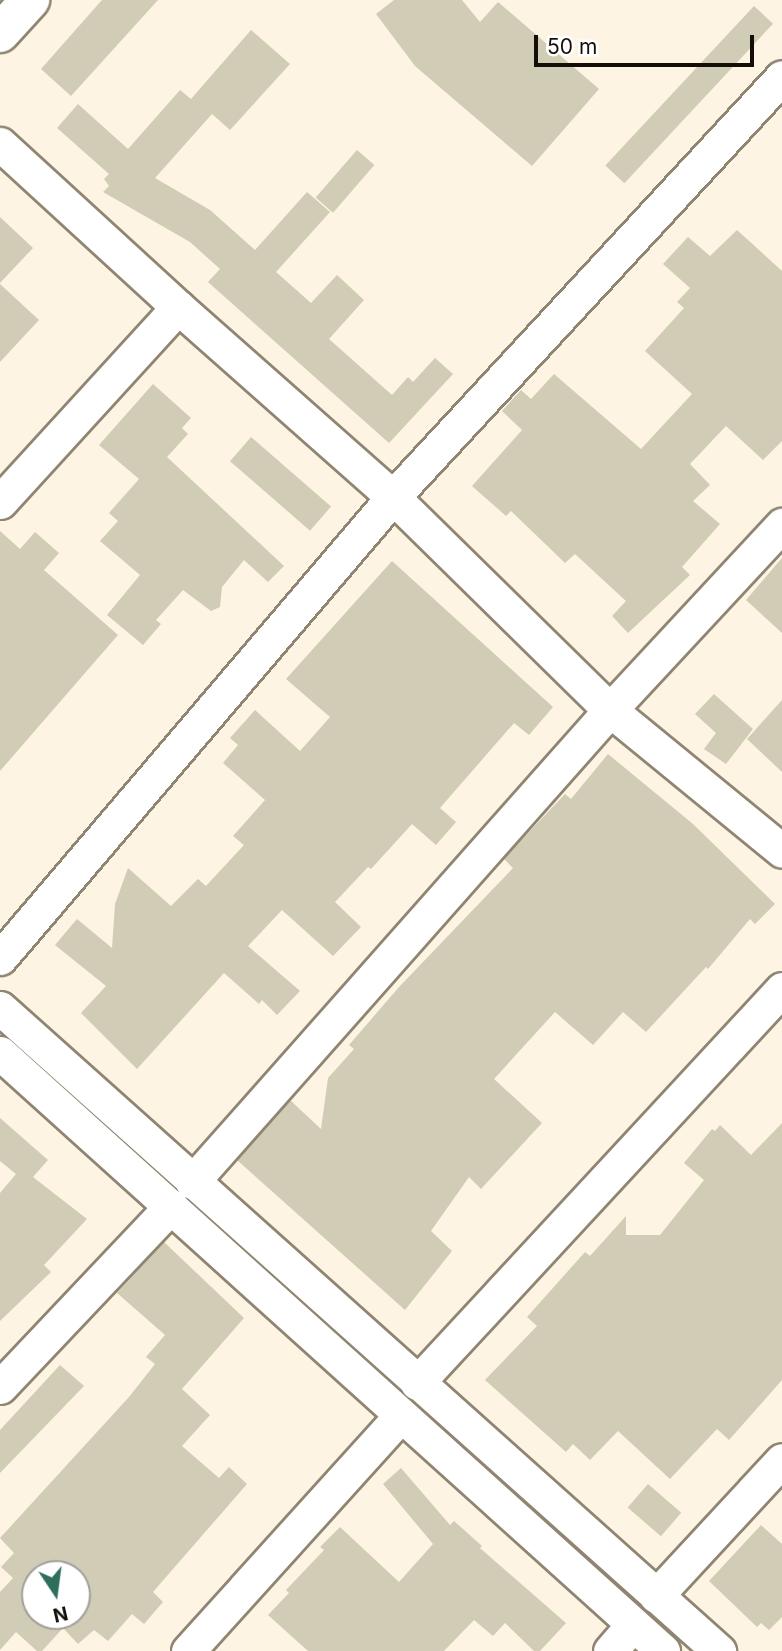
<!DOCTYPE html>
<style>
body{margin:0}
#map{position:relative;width:782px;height:1651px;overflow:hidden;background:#fef4e3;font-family:Inter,sans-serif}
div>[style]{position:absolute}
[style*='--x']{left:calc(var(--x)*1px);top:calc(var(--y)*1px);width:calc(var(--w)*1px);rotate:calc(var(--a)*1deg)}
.building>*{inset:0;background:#d0ccb5;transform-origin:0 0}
.roads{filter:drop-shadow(2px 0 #908571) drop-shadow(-2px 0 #908571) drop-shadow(0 2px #908571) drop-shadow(0 -2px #908571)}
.minor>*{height:33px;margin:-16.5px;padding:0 16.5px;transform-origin:16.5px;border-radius:16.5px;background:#fff}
.tertiary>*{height:38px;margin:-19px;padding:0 19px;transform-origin:19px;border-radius:19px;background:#fff}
span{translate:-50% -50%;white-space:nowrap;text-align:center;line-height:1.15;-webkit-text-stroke:6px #fff;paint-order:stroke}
.north{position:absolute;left:21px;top:1560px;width:70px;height:70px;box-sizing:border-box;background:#fff;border:2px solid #a19f9c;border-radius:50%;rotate:167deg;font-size:19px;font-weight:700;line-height:28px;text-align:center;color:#130f08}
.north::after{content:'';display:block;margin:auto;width:24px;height:32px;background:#2e6e5c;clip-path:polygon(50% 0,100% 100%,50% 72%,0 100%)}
.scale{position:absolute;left:534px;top:35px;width:220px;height:32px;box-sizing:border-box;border:4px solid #130f08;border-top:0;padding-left:9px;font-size:21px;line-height:24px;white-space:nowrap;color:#130f08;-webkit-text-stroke:5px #fff;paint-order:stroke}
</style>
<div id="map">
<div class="building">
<i style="clip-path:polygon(102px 0,158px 0,71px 96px,41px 69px)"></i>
<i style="clip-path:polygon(394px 0,462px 0,480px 22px,498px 2px,599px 89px,532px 166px,415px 66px,376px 14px)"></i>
<i style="left:754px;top:6px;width:26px;height:218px;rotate:43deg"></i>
<i style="clip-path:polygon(251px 30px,290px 64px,230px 130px,212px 114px,155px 178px,210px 210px,255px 250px,307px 192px,330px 212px,276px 272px,311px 303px,337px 275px,364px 300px,329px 339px,392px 395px,408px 377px,413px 382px,435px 358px,453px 374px,389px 443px,208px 282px,220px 269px,190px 242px,103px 192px,109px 186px,104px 179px,109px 174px,57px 128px,78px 104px,128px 149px,180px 90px,191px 99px)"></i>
<i style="left:357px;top:150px;width:23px;height:63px;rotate:41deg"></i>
<i style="clip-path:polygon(0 217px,33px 248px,0 283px)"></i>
<i style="clip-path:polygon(737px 230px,782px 271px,782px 441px,763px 460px,726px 426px,690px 464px,710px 485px,693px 501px,720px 524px,682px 567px,690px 575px,628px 633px,612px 616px,626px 601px,575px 554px,565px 563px,511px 511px,506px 516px,472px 486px,522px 430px,502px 411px,521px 390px,531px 399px,554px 374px,641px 449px,692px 394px,645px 351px,684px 308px,677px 302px,690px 288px,663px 264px,688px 237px,710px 256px)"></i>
<i style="clip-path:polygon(0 284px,39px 320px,0 362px)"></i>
<i style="clip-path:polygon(153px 384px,191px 418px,182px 428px,188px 434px,167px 457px,284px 566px,268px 582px,244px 560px,222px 587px,220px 607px,211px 611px,183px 590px,156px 620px,161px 624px,143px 645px,107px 615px,140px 575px,100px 541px,118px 521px,109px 513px,139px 479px,99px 445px)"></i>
<i style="left:251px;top:437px;width:106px;height:32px;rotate:41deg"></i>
<i style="clip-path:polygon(0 531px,20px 549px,35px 532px,59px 553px,44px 570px,118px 635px,0 771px)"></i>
<i style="clip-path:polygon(782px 558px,782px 633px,746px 600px)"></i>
<i style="clip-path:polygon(392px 561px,553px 707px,529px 735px,514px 723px,440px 808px,456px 822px,436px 845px,412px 824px,371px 869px,368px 867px,335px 902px,361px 927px,333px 956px,282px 910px,248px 946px,300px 991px,277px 1015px,262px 1000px,259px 1004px,224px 973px,137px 1069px,81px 1013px,106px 986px,55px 945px,77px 919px,112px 948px,115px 904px,128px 868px,171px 906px,198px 879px,206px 886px,244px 845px,233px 836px,265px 800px,223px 763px,238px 745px,230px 738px,255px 710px,300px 751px,330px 717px,286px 679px)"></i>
<i style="clip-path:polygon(714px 694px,753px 729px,726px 764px,704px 749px,716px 733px,695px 714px)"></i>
<i style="clip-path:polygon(782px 700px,782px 772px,747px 739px)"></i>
<i style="clip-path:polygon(608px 754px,693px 824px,775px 904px,755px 924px,750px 919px,708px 969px,706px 967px,646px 1032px,623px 1012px,593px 1045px,555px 1012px,494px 1079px,542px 1123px,481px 1189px,469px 1177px,431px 1231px,452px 1251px,405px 1310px,237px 1160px,290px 1100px,321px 1129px,328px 1078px,354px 1049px,349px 1045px,399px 987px,513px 868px,504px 859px,510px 852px,565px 794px,571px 799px)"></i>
<i style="clip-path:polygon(0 1118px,48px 1160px,33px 1177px,87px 1219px,44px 1265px,51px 1272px,0 1321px,0 1193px,16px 1174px,0 1161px)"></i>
<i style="clip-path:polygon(782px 1123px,782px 1380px,729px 1440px,717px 1429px,670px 1479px,618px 1431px,590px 1460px,573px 1444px,566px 1452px,485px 1380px,537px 1326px,527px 1317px,585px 1252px,590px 1256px,626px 1216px,626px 1235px,660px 1235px,704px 1180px,684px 1163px,712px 1129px,715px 1131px,720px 1125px,751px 1155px)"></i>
<i style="clip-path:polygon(evenodd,164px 1242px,244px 1318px,182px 1389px,210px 1415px,182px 1446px,219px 1478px,229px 1467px,247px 1484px,153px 1592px,163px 1602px,144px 1624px,132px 1614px,108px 1641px,94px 1630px,78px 1644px,63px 1628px,42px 1651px,37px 1651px,16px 1632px,0 1650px,0 1592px,13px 1578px,1px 1567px,14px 1553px,0 1538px,129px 1397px,155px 1364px,146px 1357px,165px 1335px,117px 1293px,164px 1242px,35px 1574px,77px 1574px,77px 1616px,35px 1616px,35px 1574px)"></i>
<i style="clip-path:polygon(60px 1365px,84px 1386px,0 1473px,0 1430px)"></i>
<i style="clip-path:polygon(401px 1468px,450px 1525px,454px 1521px,482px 1546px,480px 1548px,566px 1623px,540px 1651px,534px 1651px,505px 1623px,493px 1636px,474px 1620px,444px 1651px,308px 1651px,268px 1615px,289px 1593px,286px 1590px,324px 1550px,320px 1547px,340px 1527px,399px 1582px,433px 1544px,383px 1484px)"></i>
<i style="left:648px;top:1484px;width:44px;height:31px;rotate:41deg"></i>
<i style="clip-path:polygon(761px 1525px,782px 1544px,782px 1617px,769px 1630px,761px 1623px,757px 1627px,709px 1581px)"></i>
</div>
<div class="roads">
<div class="minor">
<i style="--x:0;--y:144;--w:241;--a:42.5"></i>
<i style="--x:178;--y:307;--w:287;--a:41.5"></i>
<i style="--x:393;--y:497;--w:304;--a:44.5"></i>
<i style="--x:610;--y:710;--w:222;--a:39.3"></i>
<i style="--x:0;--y:502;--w:264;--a:-47.6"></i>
<i style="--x:0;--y:958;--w:606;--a:-49.55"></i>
<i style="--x:393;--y:497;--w:572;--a:-47.19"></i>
<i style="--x:0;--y:1008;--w:965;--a:41.81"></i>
<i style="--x:0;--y:1053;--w:893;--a:42.05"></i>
<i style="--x:192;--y:1182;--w:630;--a:-48.47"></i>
<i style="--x:610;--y:710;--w:253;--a:-47.1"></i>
<i style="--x:417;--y:1383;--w:537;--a:-47.19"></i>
<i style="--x:0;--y:1387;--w:249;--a:-46.6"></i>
<i style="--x:656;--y:1596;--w:185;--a:-47.2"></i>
<i style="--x:188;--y:1651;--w:316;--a:-47.9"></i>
<i style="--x:610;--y:1651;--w:35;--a:-49"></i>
</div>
<div class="tertiary">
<i style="--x:0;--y:33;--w:45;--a:-47.7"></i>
</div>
</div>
<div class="north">N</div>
<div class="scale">50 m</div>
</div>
